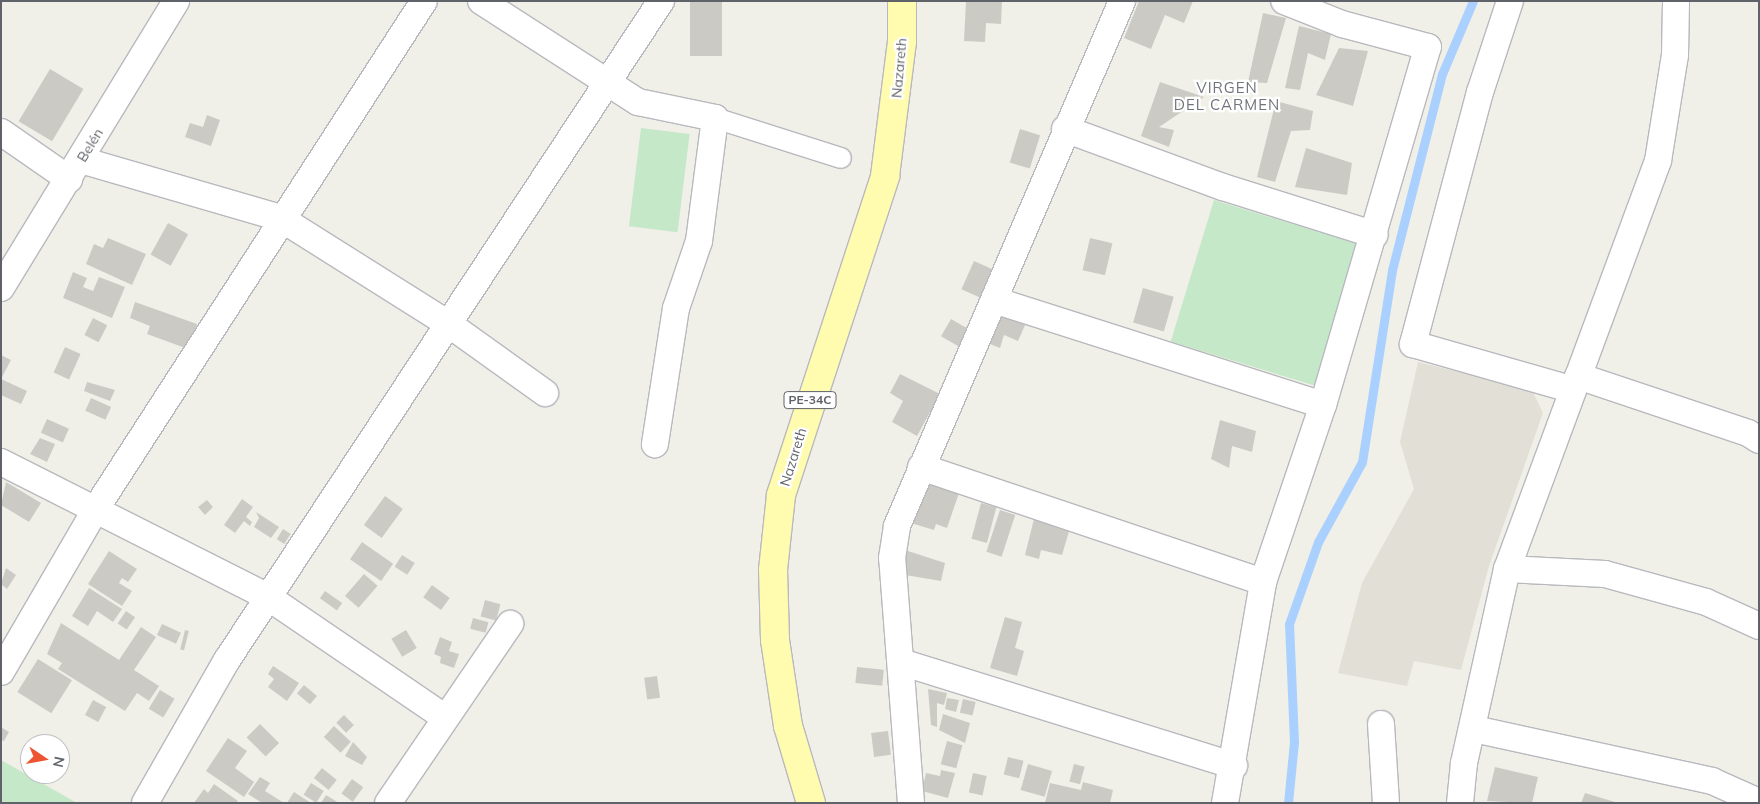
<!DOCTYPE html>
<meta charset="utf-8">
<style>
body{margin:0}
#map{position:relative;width:1760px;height:804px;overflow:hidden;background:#f1f0e8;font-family:Mulish,sans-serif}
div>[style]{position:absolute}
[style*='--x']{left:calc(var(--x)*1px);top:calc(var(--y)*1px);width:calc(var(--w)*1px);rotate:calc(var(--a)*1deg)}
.education>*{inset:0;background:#e1dfd6}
.green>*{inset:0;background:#c4e8c8;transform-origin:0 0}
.stream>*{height:9px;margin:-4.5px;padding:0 4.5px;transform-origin:4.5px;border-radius:4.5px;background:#aad0ff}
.building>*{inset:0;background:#cccac5;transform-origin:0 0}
.roads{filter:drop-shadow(1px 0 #b8b9be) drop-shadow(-1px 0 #b8b9be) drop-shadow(0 1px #b8b9be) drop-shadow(0 -1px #b8b9be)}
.pedestrian>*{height:20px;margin:-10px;padding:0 10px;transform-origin:10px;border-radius:10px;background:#fff}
.minor>*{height:26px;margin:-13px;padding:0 13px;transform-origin:13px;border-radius:13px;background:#fff}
.primary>*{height:28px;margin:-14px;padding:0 14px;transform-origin:14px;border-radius:14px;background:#fffbaf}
span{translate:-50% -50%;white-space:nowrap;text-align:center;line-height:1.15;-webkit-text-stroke:4.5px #fff;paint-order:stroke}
.shield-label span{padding:1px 4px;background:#fff;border:1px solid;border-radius:4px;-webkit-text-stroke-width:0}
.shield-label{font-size:12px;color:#5f6268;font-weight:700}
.street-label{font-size:14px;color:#5f6268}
.neighbourhood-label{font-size:15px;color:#70747a;letter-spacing:1px}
.frame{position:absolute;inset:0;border:2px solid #5f6268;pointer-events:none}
.north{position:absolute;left:20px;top:734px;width:50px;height:50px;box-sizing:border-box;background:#fff;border:1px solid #bfc0c3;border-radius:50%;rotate:102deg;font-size:14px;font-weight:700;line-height:20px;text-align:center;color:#5f6268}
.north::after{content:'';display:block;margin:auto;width:18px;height:22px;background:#ed5532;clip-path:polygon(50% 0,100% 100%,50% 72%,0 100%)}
</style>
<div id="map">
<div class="education">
<i style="clip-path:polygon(1418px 362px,1532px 390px,1543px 413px,1489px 566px,1461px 670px,1414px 661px,1407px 686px,1338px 673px,1362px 583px,1414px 489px,1400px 442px)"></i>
</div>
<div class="green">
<i style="left:641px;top:128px;width:49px;height:99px;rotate:7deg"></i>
<i style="left:1214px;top:200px;width:152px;height:148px;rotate:17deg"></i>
<i style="clip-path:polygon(1px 760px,77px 803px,1px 803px)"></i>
</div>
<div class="stream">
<i style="--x:1288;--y:803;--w:61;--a:-84.4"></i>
<i style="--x:1294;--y:742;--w:118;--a:-92.4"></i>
<i style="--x:1289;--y:624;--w:87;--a:-70.5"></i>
<i style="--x:1318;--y:542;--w:91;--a:-61.2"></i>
<i style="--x:1362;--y:462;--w:194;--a:-81.1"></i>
<i style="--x:1392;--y:270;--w:202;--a:-75.7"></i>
<i style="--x:1442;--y:74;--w:79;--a:-67"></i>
</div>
<div class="building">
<i style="left:690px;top:1px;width:32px;height:55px"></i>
<i style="clip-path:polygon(966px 1px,1002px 1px,1001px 24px,986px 23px,985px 42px,964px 41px)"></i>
<i style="clip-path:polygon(1139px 1px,1193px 1px,1184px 23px,1165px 15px,1151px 49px,1124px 38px)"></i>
<i style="clip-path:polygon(1263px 13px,1286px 18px,1267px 83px,1248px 82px)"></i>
<i style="clip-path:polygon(1299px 26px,1331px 34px,1325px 60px,1308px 53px,1300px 90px,1285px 88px)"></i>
<i style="clip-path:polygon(1339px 48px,1368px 51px,1353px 106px,1316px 95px)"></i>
<i style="left:50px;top:69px;width:39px;height:61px;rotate:31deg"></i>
<i style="clip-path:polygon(1160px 82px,1204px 97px,1159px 127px,1174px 130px,1169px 147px,1141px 136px)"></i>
<i style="clip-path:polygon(1276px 101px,1313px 111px,1310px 130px,1291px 131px,1275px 182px,1257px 177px)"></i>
<i style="clip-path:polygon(207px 115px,220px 120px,211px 146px,185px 137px,190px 123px,203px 127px)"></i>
<i style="left:1020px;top:129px;width:21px;height:35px;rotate:17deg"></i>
<i style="clip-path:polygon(1306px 148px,1352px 163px,1347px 195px,1295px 187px)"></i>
<i style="left:168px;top:223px;width:23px;height:36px;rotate:29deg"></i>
<i style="clip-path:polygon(108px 238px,146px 254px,132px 285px,86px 264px,94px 244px,103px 248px)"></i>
<i style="left:1090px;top:238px;width:23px;height:33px;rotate:13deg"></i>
<i style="left:974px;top:261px;width:22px;height:31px;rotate:24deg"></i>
<i style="clip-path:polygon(73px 272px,87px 278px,83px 287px,93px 291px,99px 277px,125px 287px,112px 318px,63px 298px)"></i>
<i style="left:1143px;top:288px;width:32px;height:36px;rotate:16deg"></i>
<i style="clip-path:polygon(135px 302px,197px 324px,188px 349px,147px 334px,150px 326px,130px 318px)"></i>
<i style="clip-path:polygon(997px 311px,1026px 323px,1018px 341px,1004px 335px,1000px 348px,985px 342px)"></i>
<i style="left:93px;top:318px;width:16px;height:19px;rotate:27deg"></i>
<i style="left:951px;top:319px;width:22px;height:20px;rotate:30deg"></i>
<i style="left:65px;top:347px;width:17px;height:28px;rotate:24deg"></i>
<i style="clip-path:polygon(1px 355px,11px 360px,1px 379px,27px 391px,21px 404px,1px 395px)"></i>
<i style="clip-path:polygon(900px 374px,940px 394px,917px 436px,892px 422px,903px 401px,890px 393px)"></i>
<i style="clip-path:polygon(87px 382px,115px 390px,110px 401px,84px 391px)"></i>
<i style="left:91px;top:398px;width:22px;height:14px;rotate:24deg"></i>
<i style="left:47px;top:419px;width:24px;height:15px;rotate:24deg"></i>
<i style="clip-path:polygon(1220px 420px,1256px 431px,1252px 452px,1232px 446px,1229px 468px,1211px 459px)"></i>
<i style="clip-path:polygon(40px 438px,55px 444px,47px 462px,30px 454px)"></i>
<i style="clip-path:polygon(6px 482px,41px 503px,29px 522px,1px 505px)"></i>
<i style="clip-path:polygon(925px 482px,959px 493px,947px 528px,936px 524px,934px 530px,911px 523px)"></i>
<i style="left:385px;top:496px;width:22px;height:36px;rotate:36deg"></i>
<i style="clip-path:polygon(242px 499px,253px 507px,246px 517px,252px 522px,250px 526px,244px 521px,235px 533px,224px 525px)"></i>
<i style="clip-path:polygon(207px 500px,213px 507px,205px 515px,198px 507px)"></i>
<i style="left:981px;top:503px;width:16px;height:37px;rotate:15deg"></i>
<i style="left:1000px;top:510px;width:16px;height:44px;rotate:18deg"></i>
<i style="clip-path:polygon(256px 512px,279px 527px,271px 538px,254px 527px,259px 518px)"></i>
<i style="clip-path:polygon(1034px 519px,1070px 528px,1062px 555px,1041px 550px,1039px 559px,1025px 555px)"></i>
<i style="left:283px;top:529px;width:9px;height:12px;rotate:32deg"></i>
<i style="left:362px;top:542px;width:38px;height:21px;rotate:35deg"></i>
<i style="clip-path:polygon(905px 550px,945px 563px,941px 581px,905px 575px)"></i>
<i style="clip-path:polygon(109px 551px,137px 569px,128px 582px,122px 578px,119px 583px,132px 591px,122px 606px,88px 584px)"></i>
<i style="left:402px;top:555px;width:15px;height:14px;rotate:32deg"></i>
<i style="clip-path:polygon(6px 568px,16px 575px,7px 589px,1px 584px)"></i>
<i style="left:364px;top:574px;width:18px;height:29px;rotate:41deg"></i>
<i style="left:432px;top:585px;width:22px;height:15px;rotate:36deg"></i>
<i style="clip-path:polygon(89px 588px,122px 609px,113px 622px,97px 611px,88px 626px,72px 616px)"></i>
<i style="left:325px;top:591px;width:21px;height:9px;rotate:35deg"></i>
<i style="left:485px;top:600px;width:16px;height:17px;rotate:15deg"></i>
<i style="left:126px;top:611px;width:11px;height:15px;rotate:34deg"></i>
<i style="clip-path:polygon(1005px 617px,1022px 622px,1015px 648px,1024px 651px,1017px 676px,990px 668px)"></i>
<i style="left:473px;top:618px;width:16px;height:11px;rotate:15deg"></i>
<i style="clip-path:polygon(61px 623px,119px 660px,141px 627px,156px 637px,134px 670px,159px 686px,149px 701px,137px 693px,125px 711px,58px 669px,62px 663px,47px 654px)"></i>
<i style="left:162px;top:624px;width:21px;height:12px;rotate:25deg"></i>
<i style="left:185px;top:630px;width:4px;height:20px;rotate:14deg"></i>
<i style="left:406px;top:630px;width:21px;height:17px;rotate:59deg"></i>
<i style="clip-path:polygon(440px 637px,452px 642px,449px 651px,459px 654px,454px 668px,440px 663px,441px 657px,434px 654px)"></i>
<i style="left:38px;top:659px;width:40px;height:39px;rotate:32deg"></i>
<i style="clip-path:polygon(273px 666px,299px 683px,287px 701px,268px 687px,274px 679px,268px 674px)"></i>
<i style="left:857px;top:667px;width:27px;height:16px;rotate:6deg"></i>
<i style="left:657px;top:676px;width:22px;height:13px;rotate:82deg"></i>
<i style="left:304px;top:685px;width:17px;height:11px;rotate:40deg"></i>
<i style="clip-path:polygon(928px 689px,947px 693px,944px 705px,937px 703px,937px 727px,931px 725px)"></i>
<i style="left:160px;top:690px;width:17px;height:22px;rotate:31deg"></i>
<i style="clip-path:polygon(947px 698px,959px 700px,956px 712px,945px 709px)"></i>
<i style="left:963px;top:699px;width:13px;height:14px;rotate:13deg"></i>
<i style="left:93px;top:700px;width:15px;height:17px;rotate:28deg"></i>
<i style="clip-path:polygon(943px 714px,970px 723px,965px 743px,939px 730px)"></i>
<i style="left:344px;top:715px;width:14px;height:11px;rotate:45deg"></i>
<i style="left:260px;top:724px;width:27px;height:19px;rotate:45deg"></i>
<i style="left:334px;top:726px;width:23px;height:15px;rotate:43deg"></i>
<i style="clip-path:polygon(1px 727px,9px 732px,4px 741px,1px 740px)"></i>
<i style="left:888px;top:731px;width:24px;height:17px;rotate:83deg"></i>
<i style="clip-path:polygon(228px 738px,247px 751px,235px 768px,254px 782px,244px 797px,206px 771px)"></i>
<i style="left:947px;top:741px;width:16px;height:24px;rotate:15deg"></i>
<i style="clip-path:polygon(353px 742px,367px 757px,362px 765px,345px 756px)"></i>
<i style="left:1008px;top:757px;width:16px;height:18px;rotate:14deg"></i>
<i style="left:1028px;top:764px;width:25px;height:27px;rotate:16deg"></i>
<i style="left:1074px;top:764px;width:11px;height:18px;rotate:15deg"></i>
<i style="clip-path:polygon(1495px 767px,1538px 777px,1532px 803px,1487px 801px)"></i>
<i style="left:322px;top:768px;width:19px;height:13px;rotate:39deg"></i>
<i style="clip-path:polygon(941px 770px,955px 773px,948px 798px,922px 791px,926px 773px,940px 776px)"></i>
<i style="left:973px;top:773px;width:14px;height:20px;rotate:12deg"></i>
<i style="clip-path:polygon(260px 777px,270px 783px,265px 791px,284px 803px,262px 803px,248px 794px)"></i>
<i style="left:352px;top:779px;width:14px;height:18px;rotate:36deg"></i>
<i style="clip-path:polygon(1083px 782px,1113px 790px,1110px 803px,1045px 803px,1050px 783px,1081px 790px)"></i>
<i style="left:311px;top:783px;width:15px;height:14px;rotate:32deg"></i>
<i style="clip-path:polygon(214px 784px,238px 801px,236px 803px,194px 803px,204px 789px,208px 793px)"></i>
<i style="clip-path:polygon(294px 792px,311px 803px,287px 803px)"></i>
<i style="clip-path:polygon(1585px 793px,1615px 802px,1614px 803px,1581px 803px)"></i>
<i style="clip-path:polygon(326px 795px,339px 803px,321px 803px)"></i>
</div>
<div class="roads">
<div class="pedestrian">
<i style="--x:715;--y:118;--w:132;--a:17.6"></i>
</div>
<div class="minor">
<i style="--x:481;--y:1;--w:187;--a:32.8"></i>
<i style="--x:638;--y:102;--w:79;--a:11.7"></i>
<i style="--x:715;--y:118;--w:124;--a:97.4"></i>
<i style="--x:699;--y:241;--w:71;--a:108.9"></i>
<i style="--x:676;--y:308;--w:138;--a:98.8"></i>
<i style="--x:1510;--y:1;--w:96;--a:108.2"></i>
<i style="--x:1480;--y:92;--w:261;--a:104.9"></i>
<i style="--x:1413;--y:344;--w:166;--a:16"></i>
<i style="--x:1065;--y:129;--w:168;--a:20.2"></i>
<i style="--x:1223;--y:187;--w:159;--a:17.5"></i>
<i style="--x:1;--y:132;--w:83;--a:34.7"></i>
<i style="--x:81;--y:160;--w:207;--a:16.2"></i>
<i style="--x:280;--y:218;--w:201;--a:32.2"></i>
<i style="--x:450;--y:325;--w:117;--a:35.6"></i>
<i style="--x:1;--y:288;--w:336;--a:-58.6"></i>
<i style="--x:994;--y:300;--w:345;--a:17.7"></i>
<i style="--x:1578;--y:376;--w:179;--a:18.5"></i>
<i style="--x:1748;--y:433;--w:13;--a:32"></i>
<i style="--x:1;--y:462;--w:299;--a:26.8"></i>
<i style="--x:268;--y:597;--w:213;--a:34.3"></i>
<i style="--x:921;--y:467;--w:361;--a:18.6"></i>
<i style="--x:1507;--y:569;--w:98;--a:2.9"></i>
<i style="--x:1605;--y:574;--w:105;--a:15.5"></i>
<i style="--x:1706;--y:602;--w:58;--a:24.4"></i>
<i style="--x:901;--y:662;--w:349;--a:17.3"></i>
<i style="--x:1;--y:672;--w:191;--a:-59.8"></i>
<i style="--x:97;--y:507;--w:602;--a:-57.13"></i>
<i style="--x:1381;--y:724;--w:79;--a:86.4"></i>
<i style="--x:1474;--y:729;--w:244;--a:12.3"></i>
<i style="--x:1712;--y:781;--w:51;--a:24.1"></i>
<i style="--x:145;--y:803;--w:165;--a:-60.2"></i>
<i style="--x:227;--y:660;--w:789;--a:-56.63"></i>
<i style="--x:388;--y:803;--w:217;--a:-55.7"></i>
<i style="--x:911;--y:803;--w:246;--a:-94.4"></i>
<i style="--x:892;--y:558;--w:32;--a:-81"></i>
<i style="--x:897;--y:526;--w:571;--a:-66.8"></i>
<i style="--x:1225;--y:803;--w:224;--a:-80.2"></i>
<i style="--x:1263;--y:582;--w:187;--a:-71.3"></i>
<i style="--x:1323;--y:405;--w:373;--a:-73.7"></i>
<i style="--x:1428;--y:47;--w:89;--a:-165"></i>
<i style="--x:1342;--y:24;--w:62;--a:-158.4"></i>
<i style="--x:1460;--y:803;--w:40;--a:-84.3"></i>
<i style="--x:1464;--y:763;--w:199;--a:-77.5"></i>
<i style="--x:1507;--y:569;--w:435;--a:-69.7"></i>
<i style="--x:1658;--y:161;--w:107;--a:-80.9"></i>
<i style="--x:1675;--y:55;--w:54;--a:-88.9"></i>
</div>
<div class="primary">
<i style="--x:811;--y:803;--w:80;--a:-106.6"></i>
<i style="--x:788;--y:726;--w:87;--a:-98.6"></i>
<i style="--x:775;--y:640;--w:70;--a:-91.6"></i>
<i style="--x:773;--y:570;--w:75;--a:-83.9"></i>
<i style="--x:781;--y:495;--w:336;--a:-71.9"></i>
<i style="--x:885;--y:176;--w:135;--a:-82.8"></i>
<i style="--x:902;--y:42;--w:41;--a:-90"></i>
</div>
</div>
<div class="shield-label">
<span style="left:810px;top:400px">PE-34C</span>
</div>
<div class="street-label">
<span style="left:899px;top:68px;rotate:-85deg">Nazareth</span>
<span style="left:90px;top:145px;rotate:-59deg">Belén</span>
<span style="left:793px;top:457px;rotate:-73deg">Nazareth</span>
</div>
<div class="neighbourhood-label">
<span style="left:1227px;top:96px">VIRGEN<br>DEL CARMEN</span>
</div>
<div class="frame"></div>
<div class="north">N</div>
</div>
